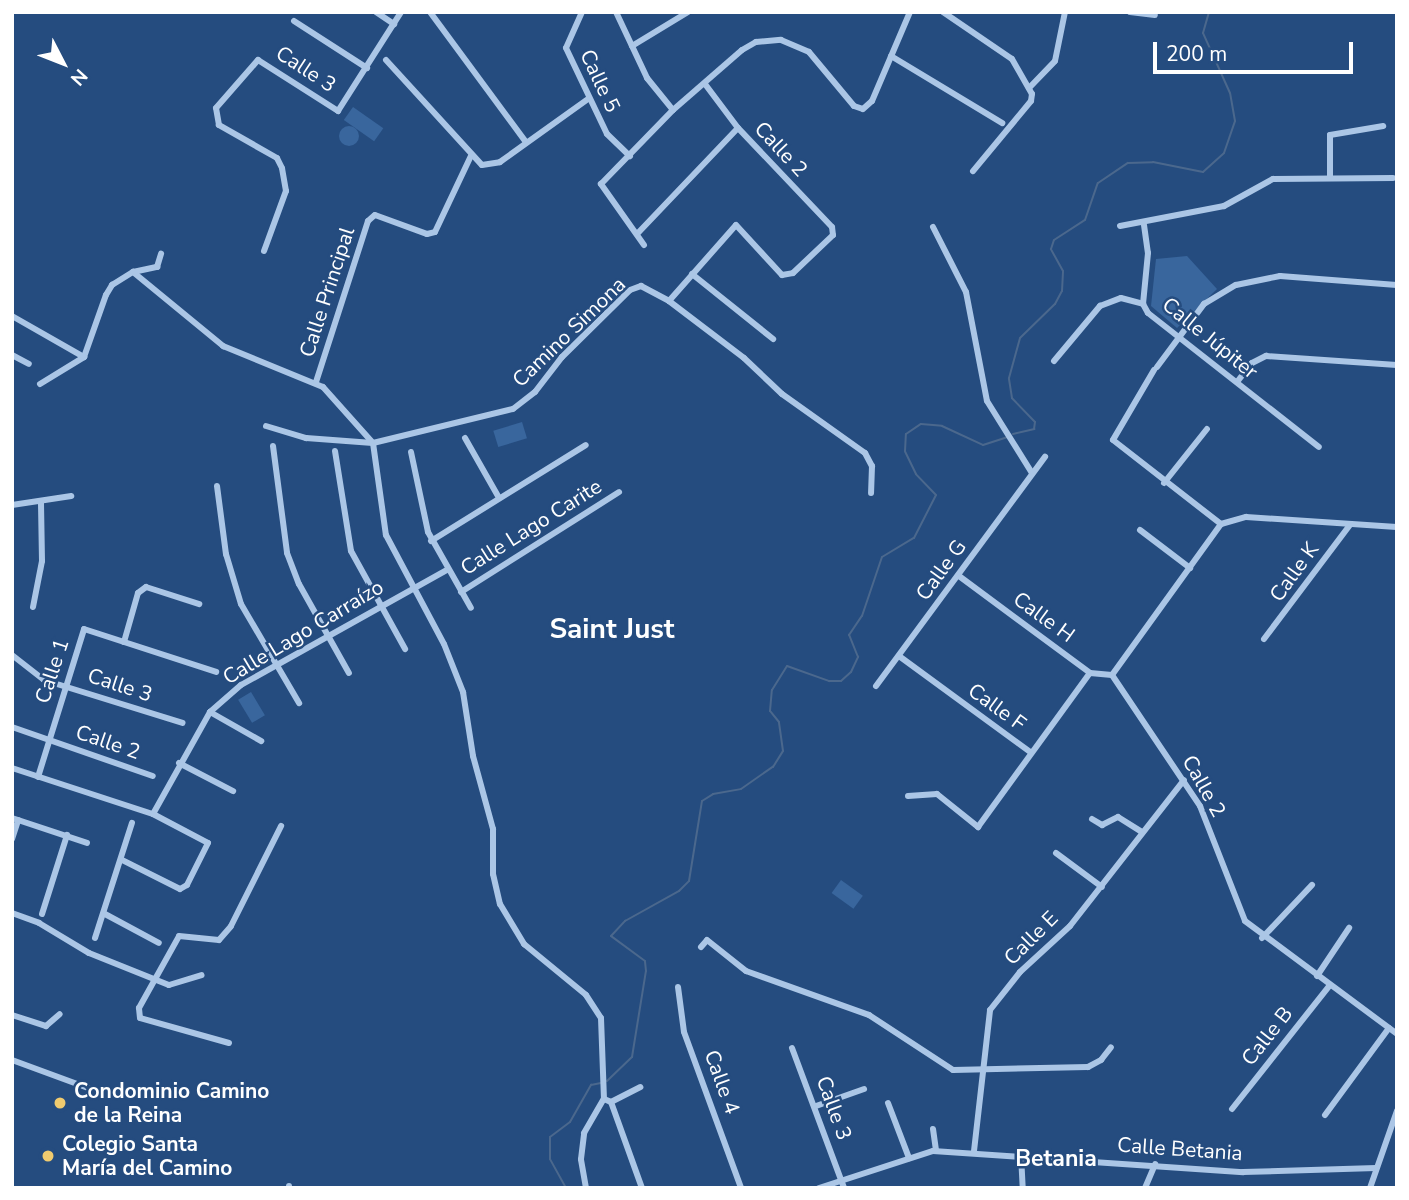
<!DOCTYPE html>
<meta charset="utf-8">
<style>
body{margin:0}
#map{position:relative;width:1409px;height:1200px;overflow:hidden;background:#254c7f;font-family:"Nunito Sans",sans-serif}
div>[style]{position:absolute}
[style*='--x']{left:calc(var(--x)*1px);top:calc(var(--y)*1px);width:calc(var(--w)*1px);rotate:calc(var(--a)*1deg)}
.green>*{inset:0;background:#39669d;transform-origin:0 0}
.round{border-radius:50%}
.stream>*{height:2px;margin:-1px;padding:0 1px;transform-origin:1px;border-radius:1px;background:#4b688d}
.minor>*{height:6px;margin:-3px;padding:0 3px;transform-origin:3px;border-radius:3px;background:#abc6e6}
.dots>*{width:19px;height:19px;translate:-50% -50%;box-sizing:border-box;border:4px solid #254c7f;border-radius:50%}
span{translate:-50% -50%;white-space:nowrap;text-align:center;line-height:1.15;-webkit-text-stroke:5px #254c7f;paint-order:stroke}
.street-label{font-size:21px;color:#fff}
.poi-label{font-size:21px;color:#fff;font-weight:700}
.left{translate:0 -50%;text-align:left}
.neighbourhood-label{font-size:23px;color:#fff;font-weight:700}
.district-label{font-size:28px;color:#fff;font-weight:700}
.frame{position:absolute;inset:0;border:14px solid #fff;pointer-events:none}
.north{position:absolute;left:28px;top:28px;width:70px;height:70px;-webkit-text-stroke:5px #254c7f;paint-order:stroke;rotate:132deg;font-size:19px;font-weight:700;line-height:28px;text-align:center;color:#fff}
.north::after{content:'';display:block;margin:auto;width:24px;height:32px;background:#fff;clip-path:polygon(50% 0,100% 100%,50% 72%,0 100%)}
.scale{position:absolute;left:1153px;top:42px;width:200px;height:32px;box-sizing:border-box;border:4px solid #fff;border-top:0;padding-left:9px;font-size:21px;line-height:24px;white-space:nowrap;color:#fff;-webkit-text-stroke:5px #254c7f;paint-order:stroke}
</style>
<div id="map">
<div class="green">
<i style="left:353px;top:107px;width:37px;height:16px;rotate:35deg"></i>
<i class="round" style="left:339px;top:126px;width:20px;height:20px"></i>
<i style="clip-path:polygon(1187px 256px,1217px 289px,1177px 328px,1151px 306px,1156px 259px)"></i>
<i style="left:522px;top:422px;width:17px;height:30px;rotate:73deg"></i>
<i style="left:251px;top:692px;width:27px;height:15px;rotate:59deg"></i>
<i style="left:841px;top:880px;width:27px;height:16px;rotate:36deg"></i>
</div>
<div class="stream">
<i style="--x:1013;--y:434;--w:22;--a:-13"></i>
<i style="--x:1034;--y:429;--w:7;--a:-82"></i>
<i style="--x:1035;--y:422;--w:33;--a:-134"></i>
<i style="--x:1012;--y:398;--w:20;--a:-99"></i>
<i style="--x:1009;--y:378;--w:41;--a:-74.6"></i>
<i style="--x:1020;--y:338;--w:49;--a:-44.2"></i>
<i style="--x:1055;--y:304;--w:15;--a:-62"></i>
<i style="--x:1062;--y:291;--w:20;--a:-87"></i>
<i style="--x:1063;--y:271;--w:25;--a:-119"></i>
<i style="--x:1051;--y:249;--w:9;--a:-72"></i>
<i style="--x:1054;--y:240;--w:37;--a:-33"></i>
<i style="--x:1085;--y:220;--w:39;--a:-71"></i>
<i style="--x:1098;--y:183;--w:36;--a:-34"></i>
<i style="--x:1128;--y:163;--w:25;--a:-2"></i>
<i style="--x:1153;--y:162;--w:51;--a:11.3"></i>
<i style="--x:1203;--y:172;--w:28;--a:-42"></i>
<i style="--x:1224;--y:153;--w:34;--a:-71"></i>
<i style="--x:1235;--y:121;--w:28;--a:-100"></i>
<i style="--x:1230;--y:93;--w:66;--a:-114.2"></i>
<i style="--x:1203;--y:33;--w:22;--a:-74"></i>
<i style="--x:607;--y:1081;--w:35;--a:-44"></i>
<i style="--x:632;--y:1057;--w:87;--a:-80.8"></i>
<i style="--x:646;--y:971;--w:10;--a:-96"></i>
<i style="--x:645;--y:961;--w:42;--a:-143.7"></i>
<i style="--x:611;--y:936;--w:21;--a:-47"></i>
<i style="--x:625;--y:921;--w:62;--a:-29.1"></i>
<i style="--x:679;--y:891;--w:14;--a:-45"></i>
<i style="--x:689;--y:881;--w:81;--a:-80.8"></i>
<i style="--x:702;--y:801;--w:13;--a:-32"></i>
<i style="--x:713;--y:794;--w:28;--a:-10"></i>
<i style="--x:741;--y:789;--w:39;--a:-35"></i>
<i style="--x:773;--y:767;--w:19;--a:-58"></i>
<i style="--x:783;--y:751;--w:29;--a:-98"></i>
<i style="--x:779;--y:722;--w:14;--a:-129"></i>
<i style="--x:770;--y:711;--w:21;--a:-85"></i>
<i style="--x:772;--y:690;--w:28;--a:-58"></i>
<i style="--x:787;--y:666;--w:45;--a:19.7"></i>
<i style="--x:829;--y:681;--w:12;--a:0"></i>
<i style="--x:841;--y:681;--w:13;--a:-42"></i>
<i style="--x:851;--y:672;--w:17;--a:-65"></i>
<i style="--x:858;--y:657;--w:24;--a:-112"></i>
<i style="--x:849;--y:635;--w:23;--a:-56"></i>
<i style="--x:862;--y:616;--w:62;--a:-71.3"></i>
<i style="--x:882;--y:557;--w:37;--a:-31"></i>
<i style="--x:914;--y:538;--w:48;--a:-62.9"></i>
<i style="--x:936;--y:495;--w:29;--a:-134"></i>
<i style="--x:916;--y:474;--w:25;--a:-116"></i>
<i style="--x:905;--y:451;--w:17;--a:-87"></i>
<i style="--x:906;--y:434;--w:18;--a:-34"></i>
<i style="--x:921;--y:424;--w:21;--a:5"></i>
<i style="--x:942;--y:426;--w:45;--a:24.9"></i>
<i style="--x:983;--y:445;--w:26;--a:-18"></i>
<i style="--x:566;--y:1188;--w:33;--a:-119"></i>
<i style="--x:550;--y:1159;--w:22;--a:-90"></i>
<i style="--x:550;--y:1137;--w:25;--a:-37"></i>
<i style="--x:570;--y:1122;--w:43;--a:-60.4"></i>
<i style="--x:591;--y:1085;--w:10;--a:-11"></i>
</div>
<div class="minor">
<i style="--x:376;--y:12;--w:22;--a:34"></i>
<i style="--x:430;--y:12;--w:162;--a:53.6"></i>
<i style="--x:582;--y:12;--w:39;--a:114"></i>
<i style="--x:566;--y:48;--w:95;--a:64.5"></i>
<i style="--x:607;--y:134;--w:32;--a:44"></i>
<i style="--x:616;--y:12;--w:73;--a:64.8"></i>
<i style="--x:647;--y:78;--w:41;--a:50.9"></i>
<i style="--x:943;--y:12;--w:83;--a:34.3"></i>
<i style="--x:1012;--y:59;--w:40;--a:60.3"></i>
<i style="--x:1032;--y:94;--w:7;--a:98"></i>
<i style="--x:1031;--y:101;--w:91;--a:129.6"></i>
<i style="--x:1130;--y:12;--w:25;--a:7"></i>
<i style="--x:294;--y:21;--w:87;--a:32.8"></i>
<i style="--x:632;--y:46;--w:66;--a:-31.3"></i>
<i style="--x:891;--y:56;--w:130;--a:31.1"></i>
<i style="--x:386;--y:60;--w:142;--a:47.6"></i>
<i style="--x:482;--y:165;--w:18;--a:-9"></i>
<i style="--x:500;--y:162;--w:108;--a:-35.6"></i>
<i style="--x:1029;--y:88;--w:37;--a:-46"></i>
<i style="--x:1055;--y:61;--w:50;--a:-78.5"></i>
<i style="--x:1330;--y:178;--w:43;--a:-90"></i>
<i style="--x:1330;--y:135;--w:54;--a:-9.6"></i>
<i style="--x:1144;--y:225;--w:28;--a:82"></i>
<i style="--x:1148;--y:253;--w:51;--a:95.6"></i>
<i style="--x:1143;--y:304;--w:10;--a:61"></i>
<i style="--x:1148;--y:313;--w:217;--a:38.1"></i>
<i style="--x:1120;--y:226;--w:106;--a:-10.9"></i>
<i style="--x:1224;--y:206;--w:56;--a:-28.9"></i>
<i style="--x:1273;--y:179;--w:120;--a:-0.5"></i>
<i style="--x:933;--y:227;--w:73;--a:63.1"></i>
<i style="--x:966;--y:292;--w:111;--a:79.1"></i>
<i style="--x:987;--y:401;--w:85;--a:58"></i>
<i style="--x:637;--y:234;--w:146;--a:-46.4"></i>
<i style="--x:644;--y:245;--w:75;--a:-125.2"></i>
<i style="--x:601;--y:184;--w:103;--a:-45.8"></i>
<i style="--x:673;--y:110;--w:91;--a:-41"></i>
<i style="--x:742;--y:50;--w:16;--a:-30"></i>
<i style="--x:756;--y:42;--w:25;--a:-5"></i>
<i style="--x:781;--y:40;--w:30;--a:23"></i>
<i style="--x:809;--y:52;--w:70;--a:50.2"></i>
<i style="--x:854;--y:106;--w:9;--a:18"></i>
<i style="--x:863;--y:109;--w:12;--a:-42"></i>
<i style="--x:872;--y:101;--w:97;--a:-66.9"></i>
<i style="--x:264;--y:251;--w:64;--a:-69.9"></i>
<i style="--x:286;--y:191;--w:23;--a:-100"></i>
<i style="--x:282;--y:168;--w:11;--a:-117"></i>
<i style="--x:277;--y:158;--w:67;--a:-150.4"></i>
<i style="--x:219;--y:125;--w:17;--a:-100"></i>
<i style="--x:216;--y:108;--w:64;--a:-48.8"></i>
<i style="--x:258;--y:60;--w:95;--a:32.5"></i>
<i style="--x:338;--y:111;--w:117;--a:-57.5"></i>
<i style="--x:133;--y:272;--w:25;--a:-12"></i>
<i style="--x:157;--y:267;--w:14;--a:-73"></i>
<i style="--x:692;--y:274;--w:104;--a:38.7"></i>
<i style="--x:669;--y:301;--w:101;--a:-48.6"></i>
<i style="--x:736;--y:225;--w:68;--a:47.4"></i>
<i style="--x:782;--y:275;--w:11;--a:-10"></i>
<i style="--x:793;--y:273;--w:55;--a:-43.5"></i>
<i style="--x:833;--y:235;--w:8;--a:-97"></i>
<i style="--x:832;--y:227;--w:137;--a:-133.5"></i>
<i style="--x:738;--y:128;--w:55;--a:-126.9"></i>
<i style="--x:12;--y:316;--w:83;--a:29.7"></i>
<i style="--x:12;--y:355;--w:19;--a:28"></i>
<i style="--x:84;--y:357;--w:66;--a:-70.5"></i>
<i style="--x:106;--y:295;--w:12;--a:-59"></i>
<i style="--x:112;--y:285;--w:25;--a:-32"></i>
<i style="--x:133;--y:272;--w:117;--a:39.4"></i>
<i style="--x:223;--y:346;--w:108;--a:22.3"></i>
<i style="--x:323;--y:387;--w:75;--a:48.2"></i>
<i style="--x:373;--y:443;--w:93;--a:82"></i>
<i style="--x:386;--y:535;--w:123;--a:62"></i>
<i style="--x:444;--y:644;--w:52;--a:68.4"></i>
<i style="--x:463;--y:692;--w:65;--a:81.1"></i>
<i style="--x:473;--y:756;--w:76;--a:74.7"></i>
<i style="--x:493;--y:829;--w:45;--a:90"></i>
<i style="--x:493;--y:874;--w:31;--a:77"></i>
<i style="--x:500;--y:904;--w:47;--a:59"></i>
<i style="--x:524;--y:944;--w:80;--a:39.4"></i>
<i style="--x:586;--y:995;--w:27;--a:57"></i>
<i style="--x:601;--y:1018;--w:81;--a:87.9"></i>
<i style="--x:1054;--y:361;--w:72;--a:-50.1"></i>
<i style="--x:1100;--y:306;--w:22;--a:-21"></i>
<i style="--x:1121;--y:298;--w:23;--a:15"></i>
<i style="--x:1157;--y:367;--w:79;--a:-53.3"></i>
<i style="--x:1204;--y:304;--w:37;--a:-31"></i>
<i style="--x:1236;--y:285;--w:45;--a:-11.6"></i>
<i style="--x:1280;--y:276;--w:117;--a:4.4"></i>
<i style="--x:1154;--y:370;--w:81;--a:120.4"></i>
<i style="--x:1113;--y:440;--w:137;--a:37.9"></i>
<i style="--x:316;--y:382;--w:169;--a:-72.1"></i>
<i style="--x:368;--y:221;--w:9;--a:-41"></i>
<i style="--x:375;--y:215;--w:55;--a:20.1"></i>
<i style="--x:427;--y:234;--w:8;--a:-14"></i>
<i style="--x:435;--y:232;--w:84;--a:-64.7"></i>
<i style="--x:1237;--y:382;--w:24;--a:-52"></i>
<i style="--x:1252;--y:363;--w:16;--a:-27"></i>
<i style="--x:1266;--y:356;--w:131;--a:3.9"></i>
<i style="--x:40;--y:384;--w:52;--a:-31.5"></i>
<i style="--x:266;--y:426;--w:42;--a:16.7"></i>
<i style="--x:306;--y:438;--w:67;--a:4.3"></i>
<i style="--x:373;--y:443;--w:144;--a:-13.7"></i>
<i style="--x:513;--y:409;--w:28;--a:-38"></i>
<i style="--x:535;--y:392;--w:44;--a:-52.4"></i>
<i style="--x:562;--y:357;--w:95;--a:-44.6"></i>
<i style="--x:630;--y:290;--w:12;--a:-20"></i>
<i style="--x:641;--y:286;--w:32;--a:28"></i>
<i style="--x:669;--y:301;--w:94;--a:37.2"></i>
<i style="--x:744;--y:358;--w:52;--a:43.5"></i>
<i style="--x:782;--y:394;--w:102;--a:35.4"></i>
<i style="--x:865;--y:453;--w:15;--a:62"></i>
<i style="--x:872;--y:466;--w:27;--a:92"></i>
<i style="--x:465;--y:438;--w:67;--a:60.4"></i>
<i style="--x:273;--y:446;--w:108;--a:82.5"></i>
<i style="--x:287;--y:553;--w:33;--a:69"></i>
<i style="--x:299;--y:584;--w:102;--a:60.7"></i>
<i style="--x:335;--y:451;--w:101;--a:80.9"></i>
<i style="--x:351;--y:551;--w:112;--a:61.1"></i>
<i style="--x:411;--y:452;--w:82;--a:78"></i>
<i style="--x:428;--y:532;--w:87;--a:60.5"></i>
<i style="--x:1164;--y:483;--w:69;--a:-51.5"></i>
<i style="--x:217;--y:486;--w:69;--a:82.5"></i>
<i style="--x:226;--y:554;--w:52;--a:73.3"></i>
<i style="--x:241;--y:604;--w:115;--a:59.6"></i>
<i style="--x:12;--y:505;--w:60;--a:-8.7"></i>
<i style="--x:1140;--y:530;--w:63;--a:37.2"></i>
<i style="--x:431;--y:541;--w:182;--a:-31.8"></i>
<i style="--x:959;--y:576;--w:163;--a:36.5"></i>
<i style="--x:1090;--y:673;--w:22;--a:5"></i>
<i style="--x:461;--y:592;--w:187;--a:-32.3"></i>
<i style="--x:33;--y:607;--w:47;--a:-78.9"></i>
<i style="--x:42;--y:561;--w:60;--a:-91"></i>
<i style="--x:1264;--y:639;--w:143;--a:-53"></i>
<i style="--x:124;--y:642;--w:51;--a:-74.1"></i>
<i style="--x:138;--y:593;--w:10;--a:-37"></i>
<i style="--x:146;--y:587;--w:56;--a:17.8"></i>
<i style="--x:12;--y:655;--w:41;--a:38"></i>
<i style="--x:44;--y:680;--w:145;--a:17.2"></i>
<i style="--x:899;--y:656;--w:162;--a:36.2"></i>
<i style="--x:1112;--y:675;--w:158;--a:56.1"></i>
<i style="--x:1200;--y:806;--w:123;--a:68.6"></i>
<i style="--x:1245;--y:921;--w:189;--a:36.6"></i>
<i style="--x:1112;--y:675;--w:186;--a:-54.2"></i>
<i style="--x:1221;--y:524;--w:26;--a:-16"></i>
<i style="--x:1246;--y:517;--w:151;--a:3.8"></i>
<i style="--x:876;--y:686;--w:285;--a:-53.6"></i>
<i style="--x:210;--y:712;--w:59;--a:29.6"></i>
<i style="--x:12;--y:727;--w:149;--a:19.2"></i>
<i style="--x:179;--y:763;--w:61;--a:27.4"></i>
<i style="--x:12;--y:768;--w:148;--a:18.1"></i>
<i style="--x:153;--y:814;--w:62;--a:27.8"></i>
<i style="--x:208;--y:843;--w:47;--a:116.6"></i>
<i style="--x:187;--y:885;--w:8;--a:150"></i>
<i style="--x:180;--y:889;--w:65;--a:-153.4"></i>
<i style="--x:38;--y:777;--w:155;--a:-72.7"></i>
<i style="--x:84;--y:629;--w:139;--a:18"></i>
<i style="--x:908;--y:796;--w:29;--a:-4"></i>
<i style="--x:937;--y:794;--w:53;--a:38.8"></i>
<i style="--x:978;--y:827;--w:190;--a:-54"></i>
<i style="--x:153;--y:814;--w:117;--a:-60.8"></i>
<i style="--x:210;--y:712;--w:41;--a:-41.1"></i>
<i style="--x:241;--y:685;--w:236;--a:-29.2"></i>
<i style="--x:12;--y:818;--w:79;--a:18.4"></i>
<i style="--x:1092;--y:819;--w:12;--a:31"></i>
<i style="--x:1102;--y:825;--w:18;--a:-27"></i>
<i style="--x:1118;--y:817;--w:28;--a:32"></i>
<i style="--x:12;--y:839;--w:20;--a:-72"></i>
<i style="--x:1056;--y:853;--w:57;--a:36.5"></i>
<i style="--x:12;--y:913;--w:29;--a:20"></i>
<i style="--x:39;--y:923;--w:58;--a:31"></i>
<i style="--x:89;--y:953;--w:86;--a:21.8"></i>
<i style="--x:169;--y:985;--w:34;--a:-17"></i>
<i style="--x:42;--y:914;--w:83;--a:-72.4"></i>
<i style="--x:105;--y:914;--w:61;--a:28.2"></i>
<i style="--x:95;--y:938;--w:121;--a:-72.2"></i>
<i style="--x:1262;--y:938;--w:73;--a:-46.7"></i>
<i style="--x:701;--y:947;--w:9;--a:-49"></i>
<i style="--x:707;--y:940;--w:50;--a:38.5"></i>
<i style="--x:746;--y:971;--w:131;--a:19.7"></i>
<i style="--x:869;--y:1015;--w:100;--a:33.2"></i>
<i style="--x:953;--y:1070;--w:135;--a:-1.3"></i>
<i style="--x:1088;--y:1067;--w:15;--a:-28"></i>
<i style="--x:1101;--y:1060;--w:16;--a:-52"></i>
<i style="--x:1317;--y:976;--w:58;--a:-56.3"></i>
<i style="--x:678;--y:987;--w:45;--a:82.4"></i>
<i style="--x:684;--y:1032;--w:166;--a:69.9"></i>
<i style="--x:12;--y:1015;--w:36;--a:18"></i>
<i style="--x:46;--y:1026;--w:18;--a:-41"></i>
<i style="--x:229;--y:1043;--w:92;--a:-164.3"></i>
<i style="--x:140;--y:1018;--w:10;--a:-96"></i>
<i style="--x:139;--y:1008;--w:82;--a:-60.9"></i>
<i style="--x:179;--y:936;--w:40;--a:5.7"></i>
<i style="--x:219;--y:940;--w:18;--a:-49"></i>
<i style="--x:231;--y:926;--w:112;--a:-63.4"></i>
<i style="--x:792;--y:1048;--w:149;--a:69.6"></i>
<i style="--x:12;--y:1060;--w:84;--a:20.2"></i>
<i style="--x:604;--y:1099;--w:8;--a:23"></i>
<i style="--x:611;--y:1102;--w:91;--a:70.2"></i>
<i style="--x:611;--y:1102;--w:33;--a:-27"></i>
<i style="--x:888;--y:1103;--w:59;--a:69.1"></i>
<i style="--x:816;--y:1106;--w:51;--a:-19.5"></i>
<i style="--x:1232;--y:1109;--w:157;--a:-51.7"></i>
<i style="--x:1325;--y:1115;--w:108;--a:-53.7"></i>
<i style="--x:933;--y:1129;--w:22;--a:82"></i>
<i style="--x:974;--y:1151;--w:142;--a:-83.5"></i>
<i style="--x:990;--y:1010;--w:48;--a:-51.7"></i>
<i style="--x:1020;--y:972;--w:68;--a:-42.6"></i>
<i style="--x:1070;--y:926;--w:185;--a:-52"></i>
<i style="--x:1021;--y:1155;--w:33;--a:87"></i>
<i style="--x:289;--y:1186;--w:2;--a:90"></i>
<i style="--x:586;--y:1188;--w:29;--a:-100"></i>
<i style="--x:581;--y:1159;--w:26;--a:-83"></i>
<i style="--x:584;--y:1133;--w:39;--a:-60"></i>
<i style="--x:819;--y:1188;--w:120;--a:-18"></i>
<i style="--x:933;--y:1151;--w:311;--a:3.9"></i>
<i style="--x:1243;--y:1172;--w:133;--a:-1.7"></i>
<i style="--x:1145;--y:1188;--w:26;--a:-67"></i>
<i style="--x:1370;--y:1188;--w:82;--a:-70.7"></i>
</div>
<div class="dots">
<i style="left:60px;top:1103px;background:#f0cb6f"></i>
<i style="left:48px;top:1156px;background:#f0cb6f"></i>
</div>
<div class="street-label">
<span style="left:306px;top:69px;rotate:33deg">Calle 3</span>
<span style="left:600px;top:81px;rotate:65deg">Calle 5</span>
<span style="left:781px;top:149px;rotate:47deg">Calle 2</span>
<span style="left:327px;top:292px;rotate:-72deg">Calle Principal</span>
<span style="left:569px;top:332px;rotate:-44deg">Camino Simona</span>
<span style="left:1210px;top:338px;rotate:39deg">Calle Júpiter</span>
<span style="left:531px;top:527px;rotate:-32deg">Calle Lago Carite</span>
<span style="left:941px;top:570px;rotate:-54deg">Calle G</span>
<span style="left:1294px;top:572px;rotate:-54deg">Calle K</span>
<span style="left:1044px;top:617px;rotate:36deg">Calle H</span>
<span style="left:303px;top:632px;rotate:-31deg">Calle Lago Carraízo</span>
<span style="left:52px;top:671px;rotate:-72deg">Calle 1</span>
<span style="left:120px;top:685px;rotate:18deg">Calle 3</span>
<span style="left:997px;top:707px;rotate:36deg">Calle F</span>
<span style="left:108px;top:742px;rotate:19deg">Calle 2</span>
<span style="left:1204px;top:786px;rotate:61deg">Calle 2</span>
<span style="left:1031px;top:938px;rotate:-45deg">Calle E</span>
<span style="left:1267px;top:1036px;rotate:-52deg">Calle B</span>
<span style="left:722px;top:1082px;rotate:70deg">Calle 4</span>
<span style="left:834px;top:1108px;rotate:70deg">Calle 3</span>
<span style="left:1180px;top:1149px;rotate:4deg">Calle Betania</span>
</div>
<div class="poi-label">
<span class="left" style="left:74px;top:1103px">Condominio Camino<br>de la Reina</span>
<span class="left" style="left:62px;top:1156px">Colegio Santa<br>María del Camino</span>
</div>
<div class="neighbourhood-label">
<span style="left:1056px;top:1159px">Betania</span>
</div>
<div class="district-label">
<span style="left:612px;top:629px">Saint Just</span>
</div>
<div class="frame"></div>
<div class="north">N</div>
<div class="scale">200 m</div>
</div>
